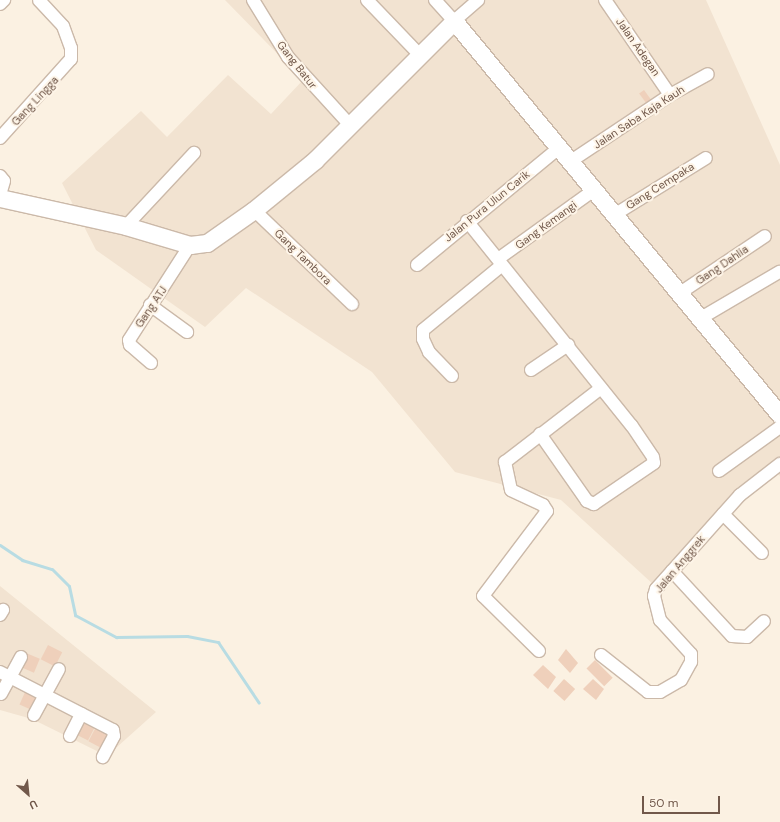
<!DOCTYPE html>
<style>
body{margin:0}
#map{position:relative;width:780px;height:822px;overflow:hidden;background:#fbf1e2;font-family:"DM Sans",sans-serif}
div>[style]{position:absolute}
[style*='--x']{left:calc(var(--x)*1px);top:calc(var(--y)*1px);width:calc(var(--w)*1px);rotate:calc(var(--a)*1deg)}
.residential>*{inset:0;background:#f2e3d1}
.stream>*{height:3px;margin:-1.5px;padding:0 1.5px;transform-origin:1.5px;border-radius:1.5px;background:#b8dce3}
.building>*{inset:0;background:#efd0bb;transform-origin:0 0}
.roads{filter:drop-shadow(1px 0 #cbb9a9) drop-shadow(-1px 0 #cbb9a9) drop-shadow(0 1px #cbb9a9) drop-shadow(0 -1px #cbb9a9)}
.street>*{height:12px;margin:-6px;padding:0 6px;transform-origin:6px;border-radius:6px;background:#fff}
.secondary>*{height:17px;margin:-8.5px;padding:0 8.5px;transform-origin:8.5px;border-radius:8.5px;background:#fff}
span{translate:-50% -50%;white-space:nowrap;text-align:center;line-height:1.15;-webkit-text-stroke:4px #fef5e8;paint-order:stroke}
.street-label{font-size:11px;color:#71584a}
.north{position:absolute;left:8px;top:774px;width:40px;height:40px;-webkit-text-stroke:3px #fef5e8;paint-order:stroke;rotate:153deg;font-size:11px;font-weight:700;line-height:16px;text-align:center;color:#71584a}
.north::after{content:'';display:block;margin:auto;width:14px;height:18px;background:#71584a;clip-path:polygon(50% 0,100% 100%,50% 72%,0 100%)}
.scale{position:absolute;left:642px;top:796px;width:78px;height:18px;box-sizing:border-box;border:2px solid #71584a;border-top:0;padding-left:5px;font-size:12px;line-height:14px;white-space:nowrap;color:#71584a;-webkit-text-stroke:3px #fef5e8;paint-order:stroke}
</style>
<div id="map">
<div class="residential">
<i style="clip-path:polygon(225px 0,706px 0,780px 165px,780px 476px,775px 471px,654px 585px,561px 500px,455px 472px,372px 372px,246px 288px,205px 327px,96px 250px,62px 183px,141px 111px,167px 137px,228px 75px,271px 114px,303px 80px)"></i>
<i style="clip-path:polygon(0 586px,156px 712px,107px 756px,32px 719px,0 710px)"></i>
</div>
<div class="stream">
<i style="--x:0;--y:545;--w:27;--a:34"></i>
<i style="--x:22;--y:560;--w:31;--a:17"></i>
<i style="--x:52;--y:569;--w:24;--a:45"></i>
<i style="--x:69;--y:586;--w:30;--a:78"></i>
<i style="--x:75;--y:615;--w:47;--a:28.2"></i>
<i style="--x:116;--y:637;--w:71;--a:-0.8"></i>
<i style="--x:187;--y:636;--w:32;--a:11"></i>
<i style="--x:218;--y:642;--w:73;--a:56.1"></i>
</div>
<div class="building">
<i style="left:644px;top:90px;width:14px;height:6px;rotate:54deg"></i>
<i style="left:48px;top:645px;width:16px;height:16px;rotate:27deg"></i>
<i style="clip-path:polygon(566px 649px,578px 663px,570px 673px,558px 660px)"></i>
<i style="left:26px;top:653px;width:15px;height:15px;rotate:23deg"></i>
<i style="left:595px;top:660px;width:25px;height:12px;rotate:45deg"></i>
<i style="clip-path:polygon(543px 665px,556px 677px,548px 689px,533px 675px)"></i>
<i style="left:564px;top:679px;width:15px;height:16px;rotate:42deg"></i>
<i style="clip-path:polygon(593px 679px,604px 689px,596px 700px,583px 689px)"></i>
<i style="left:26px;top:690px;width:17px;height:16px;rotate:24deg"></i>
<i style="left:81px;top:719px;width:16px;height:16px;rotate:27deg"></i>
<i style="left:96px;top:727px;width:15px;height:16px;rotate:28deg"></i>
</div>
<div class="roads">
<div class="street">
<i style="--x:253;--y:0;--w:67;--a:58.4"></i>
<i style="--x:288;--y:57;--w:91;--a:47.7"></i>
<i style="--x:367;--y:0;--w:75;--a:46.1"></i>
<i style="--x:435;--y:0;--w:28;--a:48"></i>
<i style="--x:454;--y:21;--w:32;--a:-41"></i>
<i style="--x:605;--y:0;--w:115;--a:55.6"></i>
<i style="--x:0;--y:4;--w:6;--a:-45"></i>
<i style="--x:0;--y:138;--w:106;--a:-48.1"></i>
<i style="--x:71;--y:59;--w:11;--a:-90"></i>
<i style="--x:71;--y:48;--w:23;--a:-110"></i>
<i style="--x:63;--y:26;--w:35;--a:-133"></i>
<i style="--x:571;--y:161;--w:119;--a:-33.7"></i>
<i style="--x:670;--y:95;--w:43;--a:-28.9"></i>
<i style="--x:0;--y:176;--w:6;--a:51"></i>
<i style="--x:4;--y:181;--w:15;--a:106"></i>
<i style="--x:254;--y:210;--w:136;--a:43.8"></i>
<i style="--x:614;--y:215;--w:108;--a:-31.8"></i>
<i style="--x:467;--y:221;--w:263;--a:51.2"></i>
<i style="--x:632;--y:426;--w:37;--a:56"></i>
<i style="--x:653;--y:457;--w:6;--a:81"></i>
<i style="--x:654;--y:463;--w:73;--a:145.7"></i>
<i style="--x:594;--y:504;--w:8;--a:-157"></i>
<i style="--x:587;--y:501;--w:82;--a:-125"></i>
<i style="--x:126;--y:226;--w:100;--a:-47"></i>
<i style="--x:498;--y:259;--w:118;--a:-35.7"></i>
<i style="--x:417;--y:265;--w:184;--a:-39.5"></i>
<i style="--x:680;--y:293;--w:102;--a:-33.8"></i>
<i style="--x:150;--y:305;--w:46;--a:36.1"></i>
<i style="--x:701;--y:318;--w:91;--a:-30.5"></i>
<i style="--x:151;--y:363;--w:28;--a:-139"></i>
<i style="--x:130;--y:345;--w:5;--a:-101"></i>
<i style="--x:129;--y:340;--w:113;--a:-57.3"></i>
<i style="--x:531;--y:370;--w:45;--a:-34"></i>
<i style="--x:452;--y:376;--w:33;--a:-134"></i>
<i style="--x:429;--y:352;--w:14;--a:-115"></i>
<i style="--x:423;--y:339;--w:9;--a:-90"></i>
<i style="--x:423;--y:330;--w:102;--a:-39.4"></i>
<i style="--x:719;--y:471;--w:75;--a:-35.8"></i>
<i style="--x:723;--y:514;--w:55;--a:45"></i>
<i style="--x:672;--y:571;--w:88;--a:47.3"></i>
<i style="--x:732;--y:636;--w:15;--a:4"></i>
<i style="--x:747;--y:637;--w:23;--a:-43"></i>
<i style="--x:0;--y:615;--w:6;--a:-59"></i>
<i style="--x:539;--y:651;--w:78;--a:-135.5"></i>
<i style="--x:483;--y:596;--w:106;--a:-53"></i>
<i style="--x:547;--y:511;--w:7;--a:-124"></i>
<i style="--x:543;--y:505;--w:35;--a:-155"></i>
<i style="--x:511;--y:490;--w:29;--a:-102"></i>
<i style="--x:505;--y:462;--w:121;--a:-37.6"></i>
<i style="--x:601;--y:655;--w:60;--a:38.2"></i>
<i style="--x:648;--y:692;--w:12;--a:0"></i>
<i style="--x:660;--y:692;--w:24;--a:-30"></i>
<i style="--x:681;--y:680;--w:21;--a:-61"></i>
<i style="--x:691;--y:662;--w:8;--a:-90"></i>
<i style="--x:691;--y:654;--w:46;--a:-132.4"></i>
<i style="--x:660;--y:620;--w:25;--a:-104"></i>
<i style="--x:654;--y:596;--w:7;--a:-74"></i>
<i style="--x:656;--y:589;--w:126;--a:-48.2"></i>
<i style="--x:740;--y:495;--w:51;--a:-37.8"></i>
<i style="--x:0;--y:672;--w:127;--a:27.2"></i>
<i style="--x:113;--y:730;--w:6;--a:81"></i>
<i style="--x:114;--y:736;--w:24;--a:118"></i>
<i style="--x:1;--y:694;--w:42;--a:-61.6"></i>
<i style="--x:34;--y:715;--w:52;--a:-61.5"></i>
<i style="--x:70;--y:736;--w:25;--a:-63"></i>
</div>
<div class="secondary">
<i style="--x:0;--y:198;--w:129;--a:12.5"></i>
<i style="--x:126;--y:226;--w:67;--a:16.5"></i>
<i style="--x:190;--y:245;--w:17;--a:-7"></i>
<i style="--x:207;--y:243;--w:57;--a:-35.1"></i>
<i style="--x:254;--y:210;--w:79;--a:-39.3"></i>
<i style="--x:315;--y:160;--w:197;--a:-45"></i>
<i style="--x:454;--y:21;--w:511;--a:50.4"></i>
</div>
</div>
<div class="street-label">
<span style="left:638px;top:47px;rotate:55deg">Jalan Adegan</span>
<span style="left:297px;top:65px;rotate:52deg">Gang Batur</span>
<span style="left:35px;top:101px;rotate:-47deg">Gang Lingga</span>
<span style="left:639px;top:117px;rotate:-33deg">Jalan Saba Kaja Kauh</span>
<span style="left:660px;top:186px;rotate:-32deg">Gang Cempaka</span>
<span style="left:487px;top:206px;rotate:-39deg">Jalan Pura Ulun Carik</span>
<span style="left:546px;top:225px;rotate:-36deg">Gang Kemangi</span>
<span style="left:303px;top:257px;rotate:44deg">Gang Tambora</span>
<span style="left:722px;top:265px;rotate:-34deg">Gang Dahlia</span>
<span style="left:151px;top:307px;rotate:-56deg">Gang ATJ</span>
<span style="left:680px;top:564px;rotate:-50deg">Jalan Anggrek</span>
</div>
<div class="north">U</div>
<div class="scale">50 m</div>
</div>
